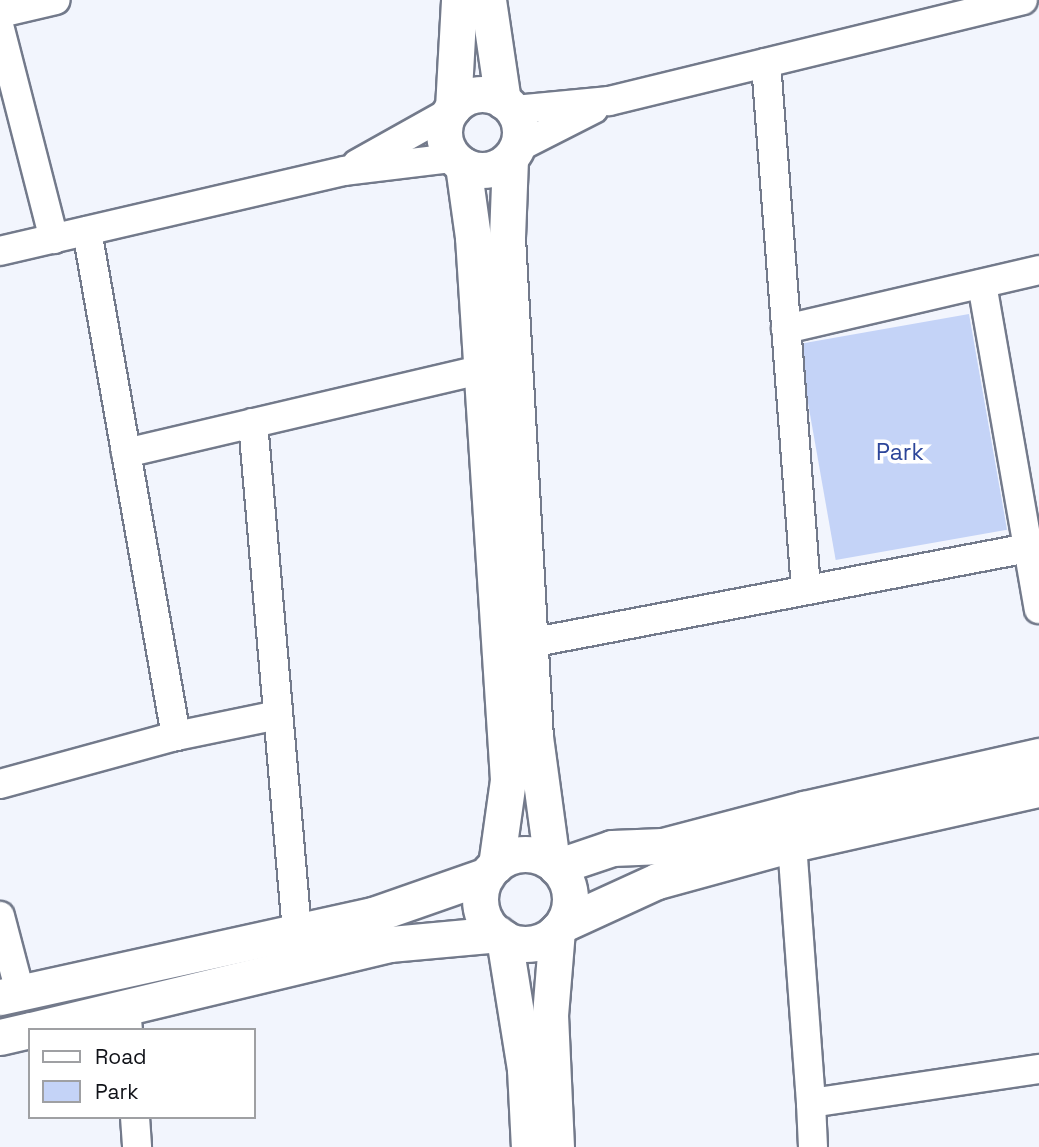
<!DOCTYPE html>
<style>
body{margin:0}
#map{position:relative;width:1039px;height:1147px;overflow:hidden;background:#f2f5fd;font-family:"Space Grotesk",sans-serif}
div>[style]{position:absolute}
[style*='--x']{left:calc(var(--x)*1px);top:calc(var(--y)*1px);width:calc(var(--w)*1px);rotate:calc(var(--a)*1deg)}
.green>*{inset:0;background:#c4d3f7;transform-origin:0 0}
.roads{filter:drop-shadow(2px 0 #737a8b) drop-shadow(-2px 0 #737a8b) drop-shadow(0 2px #737a8b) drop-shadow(0 -2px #737a8b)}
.minor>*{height:28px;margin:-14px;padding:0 14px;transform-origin:14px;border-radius:14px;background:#fff}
.tertiary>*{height:35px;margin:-17.5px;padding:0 17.5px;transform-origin:17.5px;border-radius:17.5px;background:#fff}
.tertiary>.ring{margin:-17.5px;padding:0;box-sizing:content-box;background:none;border:35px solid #fff;border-radius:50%}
span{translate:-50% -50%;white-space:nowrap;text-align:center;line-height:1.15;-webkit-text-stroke:7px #fff;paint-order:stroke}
.park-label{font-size:23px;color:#2c4599}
.legend{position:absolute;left:28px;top:1028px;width:228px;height:91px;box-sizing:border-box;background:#fff;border:2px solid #9fa0a3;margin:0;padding:9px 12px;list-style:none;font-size:21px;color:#101218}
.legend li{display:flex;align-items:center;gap:14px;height:35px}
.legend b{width:35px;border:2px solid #9fa0a3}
</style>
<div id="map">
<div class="green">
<i style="left:969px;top:314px;width:219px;height:174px;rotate:80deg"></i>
</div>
<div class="roads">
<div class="minor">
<i style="--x:0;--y:13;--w:57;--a:-13.1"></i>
<i style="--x:0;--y:29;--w:217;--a:75.6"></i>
<i style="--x:766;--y:63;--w:528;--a:85.65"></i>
<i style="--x:513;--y:110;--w:96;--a:-5.4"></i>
<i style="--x:609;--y:101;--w:426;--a:-13.7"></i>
<i style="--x:517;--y:148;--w:86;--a:-26.9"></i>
<i style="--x:357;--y:164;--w:104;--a:-29.3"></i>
<i style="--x:87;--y:231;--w:513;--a:80"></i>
<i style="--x:0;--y:251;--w:354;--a:-13.1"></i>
<i style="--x:345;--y:171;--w:109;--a:-6.9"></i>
<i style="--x:982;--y:284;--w:330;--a:80.1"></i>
<i style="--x:786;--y:329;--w:260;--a:-13.1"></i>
<i style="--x:253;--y:423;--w:510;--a:85.05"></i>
<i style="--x:126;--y:453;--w:363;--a:-13.2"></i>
<i style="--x:530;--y:643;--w:507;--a:-10.8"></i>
<i style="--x:0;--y:784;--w:182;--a:-15.3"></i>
<i style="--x:176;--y:736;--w:104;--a:-11.6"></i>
<i style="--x:792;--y:844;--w:260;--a:85.8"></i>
<i style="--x:811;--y:1103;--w:231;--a:-8.5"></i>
<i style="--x:0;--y:916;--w:79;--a:75.3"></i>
<i style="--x:126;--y:1008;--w:22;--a:85"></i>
<i style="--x:811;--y:1103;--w:44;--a:87.4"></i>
<i style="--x:135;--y:1117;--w:30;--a:86"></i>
</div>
<div class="tertiary">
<i style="--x:488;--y:0;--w:102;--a:81.6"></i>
<i class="ring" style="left:444px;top:94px;width:41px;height:41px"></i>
<i style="--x:453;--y:108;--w:108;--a:-86.8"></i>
<i style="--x:510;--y:159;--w:79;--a:92.2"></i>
<i style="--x:507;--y:238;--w:500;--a:86.8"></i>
<i style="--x:535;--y:737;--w:126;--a:82.3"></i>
<i style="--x:463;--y:165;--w:73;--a:82.1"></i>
<i style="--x:473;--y:237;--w:544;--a:86.31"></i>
<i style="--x:508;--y:780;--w:86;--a:98"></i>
<i class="ring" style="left:480px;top:854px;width:55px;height:55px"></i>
<i style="--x:556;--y:867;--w:59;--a:-18.7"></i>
<i style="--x:612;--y:848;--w:51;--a:-2.2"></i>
<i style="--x:663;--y:846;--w:146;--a:-14.7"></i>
<i style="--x:804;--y:809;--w:241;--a:-12.7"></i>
<i style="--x:563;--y:924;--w:103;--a:-24.6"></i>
<i style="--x:657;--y:881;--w:140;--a:-15.3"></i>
<i style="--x:792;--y:844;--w:253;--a:-12.6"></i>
<i style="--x:504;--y:938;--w:133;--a:80.9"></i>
<i style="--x:525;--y:1069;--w:78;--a:87.1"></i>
<i style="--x:0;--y:997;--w:382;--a:-12.4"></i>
<i style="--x:373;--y:915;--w:121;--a:-19.3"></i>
<i style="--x:31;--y:1030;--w:369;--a:-13.5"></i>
<i style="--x:390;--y:944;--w:109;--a:-5.2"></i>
<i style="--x:0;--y:1037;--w:31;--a:-13"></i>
<i style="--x:556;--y:1147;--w:132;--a:-92.6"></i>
<i style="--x:550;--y:1015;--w:85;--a:-85.3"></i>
</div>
</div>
<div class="park-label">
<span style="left:900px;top:452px">Park</span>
</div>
<ul class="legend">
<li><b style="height:9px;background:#fff"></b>Road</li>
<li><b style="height:19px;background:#c4d3f7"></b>Park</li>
</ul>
</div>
